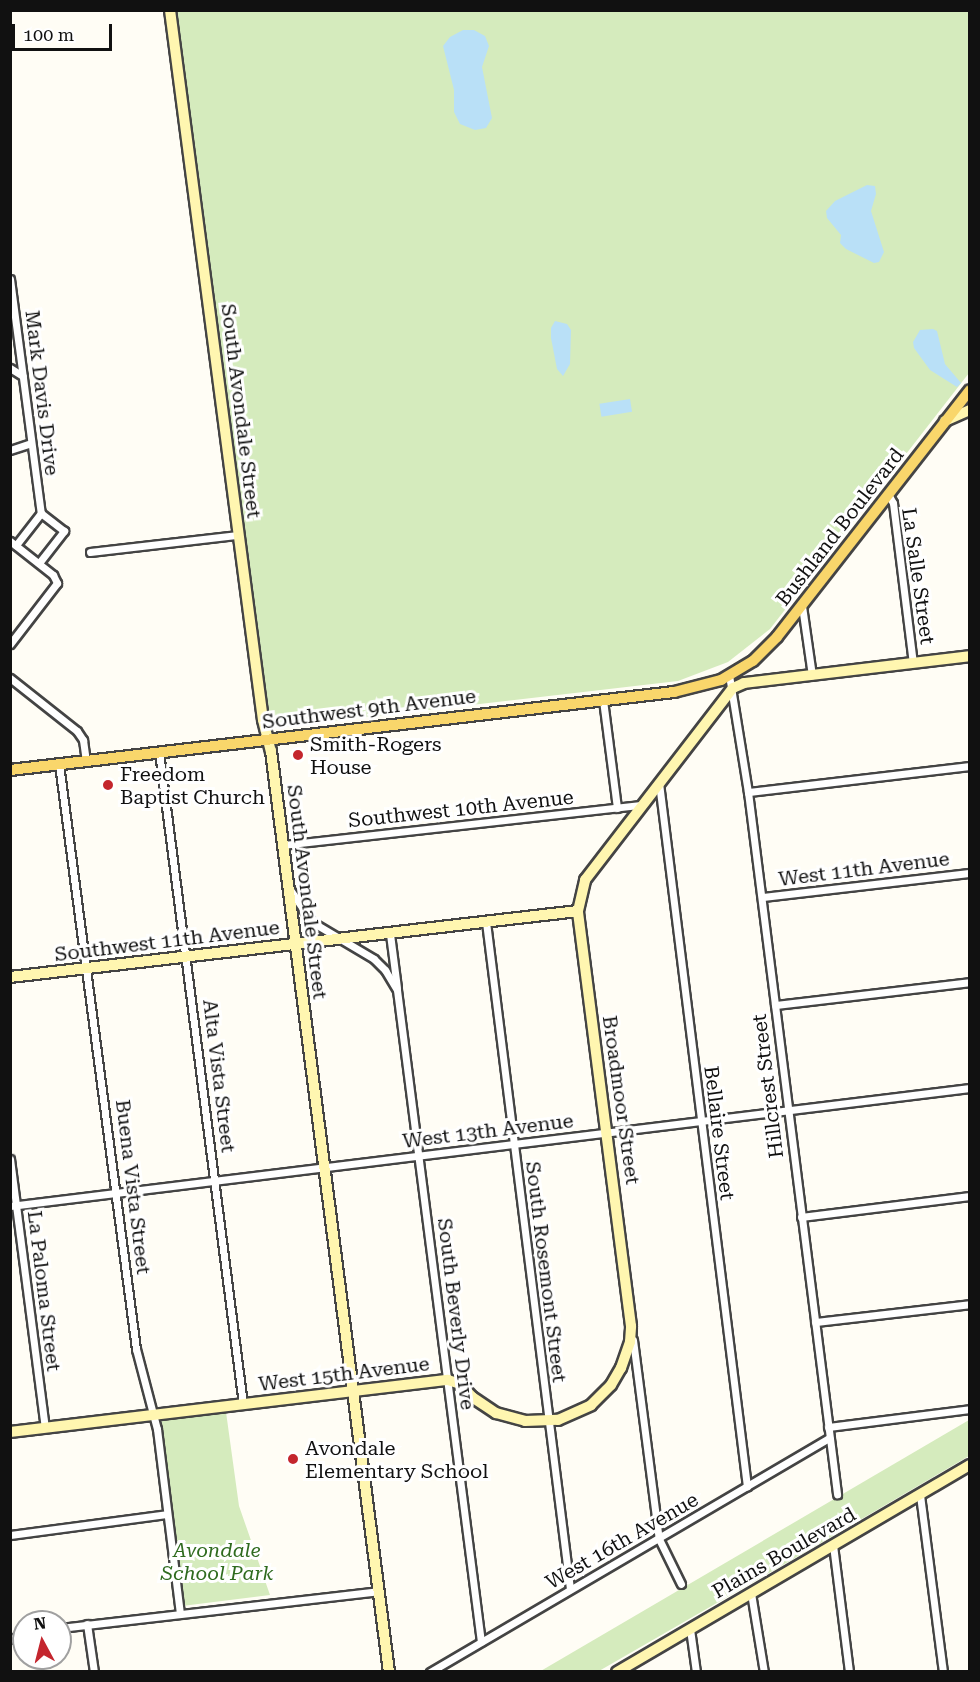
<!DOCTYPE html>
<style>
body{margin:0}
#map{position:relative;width:980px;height:1682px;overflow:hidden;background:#fffdf5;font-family:"Roboto Serif",serif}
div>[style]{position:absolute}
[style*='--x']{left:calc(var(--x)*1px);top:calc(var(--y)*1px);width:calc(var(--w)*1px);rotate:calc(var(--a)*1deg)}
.green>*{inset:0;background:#d5ebbd}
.water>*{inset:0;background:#b9e0f7;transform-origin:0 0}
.roads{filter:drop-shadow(2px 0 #444) drop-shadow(-2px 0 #444) drop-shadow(0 2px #444) drop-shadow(0 -2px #444)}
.street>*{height:7px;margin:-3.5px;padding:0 3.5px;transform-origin:3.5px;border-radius:3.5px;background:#fff}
.secondary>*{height:10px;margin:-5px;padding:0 5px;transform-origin:5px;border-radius:5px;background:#fff6b0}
.primary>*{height:10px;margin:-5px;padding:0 5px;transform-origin:5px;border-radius:5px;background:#f9d66b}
.dots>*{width:16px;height:16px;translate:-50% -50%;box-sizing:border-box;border:3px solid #fff;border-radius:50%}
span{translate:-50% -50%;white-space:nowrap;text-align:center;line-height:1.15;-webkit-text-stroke:6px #fff;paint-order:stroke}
.street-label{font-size:20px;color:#111}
.poi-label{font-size:20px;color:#111}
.left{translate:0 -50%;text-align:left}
.park-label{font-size:20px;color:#2f6b1f;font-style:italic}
.frame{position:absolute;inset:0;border:12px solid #111;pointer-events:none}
.north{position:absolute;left:12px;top:1610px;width:60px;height:60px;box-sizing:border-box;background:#fff;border:2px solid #a0a0a0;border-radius:50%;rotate:353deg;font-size:16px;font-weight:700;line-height:24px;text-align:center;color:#111}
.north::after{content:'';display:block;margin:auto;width:21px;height:27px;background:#c4262e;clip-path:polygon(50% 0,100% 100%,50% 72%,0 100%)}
.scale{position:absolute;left:12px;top:24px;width:100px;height:27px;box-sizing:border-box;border:3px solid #111;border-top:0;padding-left:8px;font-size:18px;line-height:21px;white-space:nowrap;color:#111;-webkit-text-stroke:4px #fff;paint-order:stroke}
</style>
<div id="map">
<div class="green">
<i style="clip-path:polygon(175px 11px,969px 11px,969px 373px,770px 629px,728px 662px,678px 681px,273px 728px,269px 727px)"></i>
<i style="clip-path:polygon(226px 1412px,239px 1506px,270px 1595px,182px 1606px,159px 1420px)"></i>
<i style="clip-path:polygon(969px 1420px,969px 1456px,795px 1558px,599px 1671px,539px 1672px)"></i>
</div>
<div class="water">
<i style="clip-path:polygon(463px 30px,474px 30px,485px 36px,489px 46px,482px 67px,492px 118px,486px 128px,475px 130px,460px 124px,454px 112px,454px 90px,443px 46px,450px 37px)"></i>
<i style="clip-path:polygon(867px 185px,875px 186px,876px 194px,871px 211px,884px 252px,879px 262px,874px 263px,846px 249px,840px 243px,841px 235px,827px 218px,826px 211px,835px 201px)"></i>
<i style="clip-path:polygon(555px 321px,567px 324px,571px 330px,570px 364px,563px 376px,557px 369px,551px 338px,551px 328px)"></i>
<i style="clip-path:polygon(933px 329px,937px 331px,945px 364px,961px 383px,957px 387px,930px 370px,914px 348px,913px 342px,920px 330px)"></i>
<i style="left:630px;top:399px;width:13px;height:31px;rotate:81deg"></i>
</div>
<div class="roads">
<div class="street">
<i style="--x:10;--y:279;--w:236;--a:82.5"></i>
<i style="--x:41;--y:513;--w:41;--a:128"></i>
<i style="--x:10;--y:368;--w:15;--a:32"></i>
<i style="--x:10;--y:450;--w:22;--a:-18"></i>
<i style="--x:888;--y:494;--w:10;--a:61"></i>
<i style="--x:893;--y:503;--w:161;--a:82.9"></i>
<i style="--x:10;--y:541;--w:55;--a:38.3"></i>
<i style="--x:53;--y:575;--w:9;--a:63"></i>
<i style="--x:57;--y:583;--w:77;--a:127.6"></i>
<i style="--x:90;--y:552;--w:149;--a:-6.6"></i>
<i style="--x:39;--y:563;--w:41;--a:-52"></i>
<i style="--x:64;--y:531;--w:29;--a:-142"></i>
<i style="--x:802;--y:606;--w:70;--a:81.8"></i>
<i style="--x:729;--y:675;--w:119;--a:80.8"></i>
<i style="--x:748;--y:792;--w:708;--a:82.77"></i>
<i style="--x:10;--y:678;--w:85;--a:38.3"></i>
<i style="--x:77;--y:731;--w:11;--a:56"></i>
<i style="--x:83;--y:740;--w:21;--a:82"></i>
<i style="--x:603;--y:700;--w:109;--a:82.6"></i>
<i style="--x:159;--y:752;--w:657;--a:82.66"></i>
<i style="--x:59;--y:764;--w:590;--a:82.5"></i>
<i style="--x:136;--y:1349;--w:83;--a:75.3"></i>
<i style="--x:157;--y:1429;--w:185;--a:82.9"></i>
<i style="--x:659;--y:783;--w:709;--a:82.87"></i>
<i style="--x:748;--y:792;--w:224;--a:-6.7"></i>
<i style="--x:283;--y:845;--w:361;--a:-6.4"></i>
<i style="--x:291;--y:891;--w:37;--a:56"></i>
<i style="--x:312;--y:922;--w:72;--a:30.8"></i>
<i style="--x:374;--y:959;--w:16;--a:45"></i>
<i style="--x:385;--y:970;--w:23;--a:59"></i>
<i style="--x:397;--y:990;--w:657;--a:82.66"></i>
<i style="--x:762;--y:897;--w:209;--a:-6.6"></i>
<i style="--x:486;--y:922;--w:672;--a:82.82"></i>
<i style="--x:390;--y:934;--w:54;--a:82.6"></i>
<i style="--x:775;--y:1005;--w:196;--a:-6.7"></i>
<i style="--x:10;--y:1159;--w:270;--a:82.6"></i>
<i style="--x:10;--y:1206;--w:967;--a:-7.01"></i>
<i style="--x:801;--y:1217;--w:170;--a:-7.1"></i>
<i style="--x:815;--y:1322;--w:156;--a:-6.6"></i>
<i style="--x:633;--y:1340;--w:201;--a:82.6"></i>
<i style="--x:659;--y:1539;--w:50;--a:63.9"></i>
<i style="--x:828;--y:1427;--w:143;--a:-7.2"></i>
<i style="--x:920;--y:1495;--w:178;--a:82.6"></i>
<i style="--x:10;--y:1535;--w:158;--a:-7.6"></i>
<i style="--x:833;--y:1545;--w:128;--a:82.8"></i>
<i style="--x:751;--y:1593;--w:80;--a:80.7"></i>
<i style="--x:87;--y:1624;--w:49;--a:81.7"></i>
<i style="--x:60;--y:1628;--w:320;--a:-6.6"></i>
<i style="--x:690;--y:1629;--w:43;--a:82.1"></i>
<i style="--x:10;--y:1639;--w:15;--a:-16"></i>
<i style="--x:430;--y:1672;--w:463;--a:-30.4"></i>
</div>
<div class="secondary">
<i style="--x:170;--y:10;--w:716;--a:82.54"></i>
<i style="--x:263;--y:720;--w:32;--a:76"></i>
<i style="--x:271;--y:751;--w:929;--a:82.7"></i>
<i style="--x:945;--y:421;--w:27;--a:-24"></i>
<i style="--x:10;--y:977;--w:572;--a:-6.63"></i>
<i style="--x:10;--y:1432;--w:441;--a:-6.8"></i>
<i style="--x:448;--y:1380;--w:13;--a:18"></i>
<i style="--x:460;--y:1384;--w:18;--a:47"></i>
<i style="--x:472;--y:1397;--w:29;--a:34"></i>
<i style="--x:496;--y:1413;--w:30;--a:15"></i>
<i style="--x:525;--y:1421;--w:33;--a:-2"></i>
<i style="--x:558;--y:1420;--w:36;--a:-24"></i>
<i style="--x:591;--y:1405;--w:28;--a:-45"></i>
<i style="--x:611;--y:1385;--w:20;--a:-60"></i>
<i style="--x:621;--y:1368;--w:28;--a:-71"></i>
<i style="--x:630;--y:1342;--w:16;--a:-86"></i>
<i style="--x:631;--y:1326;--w:418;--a:-97.3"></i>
<i style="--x:578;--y:911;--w:32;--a:-77"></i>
<i style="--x:585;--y:880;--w:242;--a:-52.4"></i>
<i style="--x:733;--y:688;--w:12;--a:-24"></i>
<i style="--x:744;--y:683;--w:228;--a:-6.8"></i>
<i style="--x:617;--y:1672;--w:409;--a:-30.4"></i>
</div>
<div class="primary">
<i style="--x:10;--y:770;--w:669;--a:-6.7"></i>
<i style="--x:674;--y:692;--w:49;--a:-14.3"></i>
<i style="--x:721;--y:680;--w:37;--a:-31"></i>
<i style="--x:753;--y:661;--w:34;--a:-45"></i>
<i style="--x:777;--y:637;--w:313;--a:-52"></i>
</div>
</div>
<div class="dots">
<i style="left:298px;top:755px;background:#c4262e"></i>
<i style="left:108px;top:785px;background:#c4262e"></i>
<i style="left:293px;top:1459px;background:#c4262e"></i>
</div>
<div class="street-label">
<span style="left:42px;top:393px;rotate:83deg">Mark Davis Drive</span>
<span style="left:241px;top:411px;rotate:83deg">South Avondale Street</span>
<span style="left:840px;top:527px;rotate:-52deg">Bushland Boulevard</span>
<span style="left:918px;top:576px;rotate:82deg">La Salle Street</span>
<span style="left:369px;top:709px;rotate:-7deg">Southwest 9th Avenue</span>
<span style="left:461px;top:809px;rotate:-6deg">Southwest 10th Avenue</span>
<span style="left:864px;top:869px;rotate:-7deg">West 11th Avenue</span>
<span style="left:307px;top:892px;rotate:83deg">South Avondale Street</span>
<span style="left:167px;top:941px;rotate:-7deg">Southwest 11th Avenue</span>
<span style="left:219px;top:1076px;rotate:83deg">Alta Vista Street</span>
<span style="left:768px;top:1086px;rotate:-97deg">Hillcrest Street</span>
<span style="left:621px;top:1100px;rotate:82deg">Broadmoor Street</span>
<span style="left:488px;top:1131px;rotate:-7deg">West 13th Avenue</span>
<span style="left:719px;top:1133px;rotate:83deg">Bellaire Street</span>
<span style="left:133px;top:1187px;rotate:83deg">Buena Vista Street</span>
<span style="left:546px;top:1272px;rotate:83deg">South Rosemont Street</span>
<span style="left:44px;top:1291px;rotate:83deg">La Paloma Street</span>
<span style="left:456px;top:1314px;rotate:83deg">South Beverly Drive</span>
<span style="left:344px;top:1374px;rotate:-7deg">West 15th Avenue</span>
<span style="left:622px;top:1541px;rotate:-30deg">West 16th Avenue</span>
<span style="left:784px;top:1553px;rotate:-30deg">Plains Boulevard</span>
</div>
<div class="poi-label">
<span class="left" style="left:310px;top:756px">Smith-Rogers<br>House</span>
<span class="left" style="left:120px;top:786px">Freedom<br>Baptist Church</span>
<span class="left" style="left:305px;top:1460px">Avondale<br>Elementary School</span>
</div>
<div class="park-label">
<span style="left:217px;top:1562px">Avondale<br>School Park</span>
</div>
<div class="frame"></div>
<div class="north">N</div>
<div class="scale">100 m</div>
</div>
